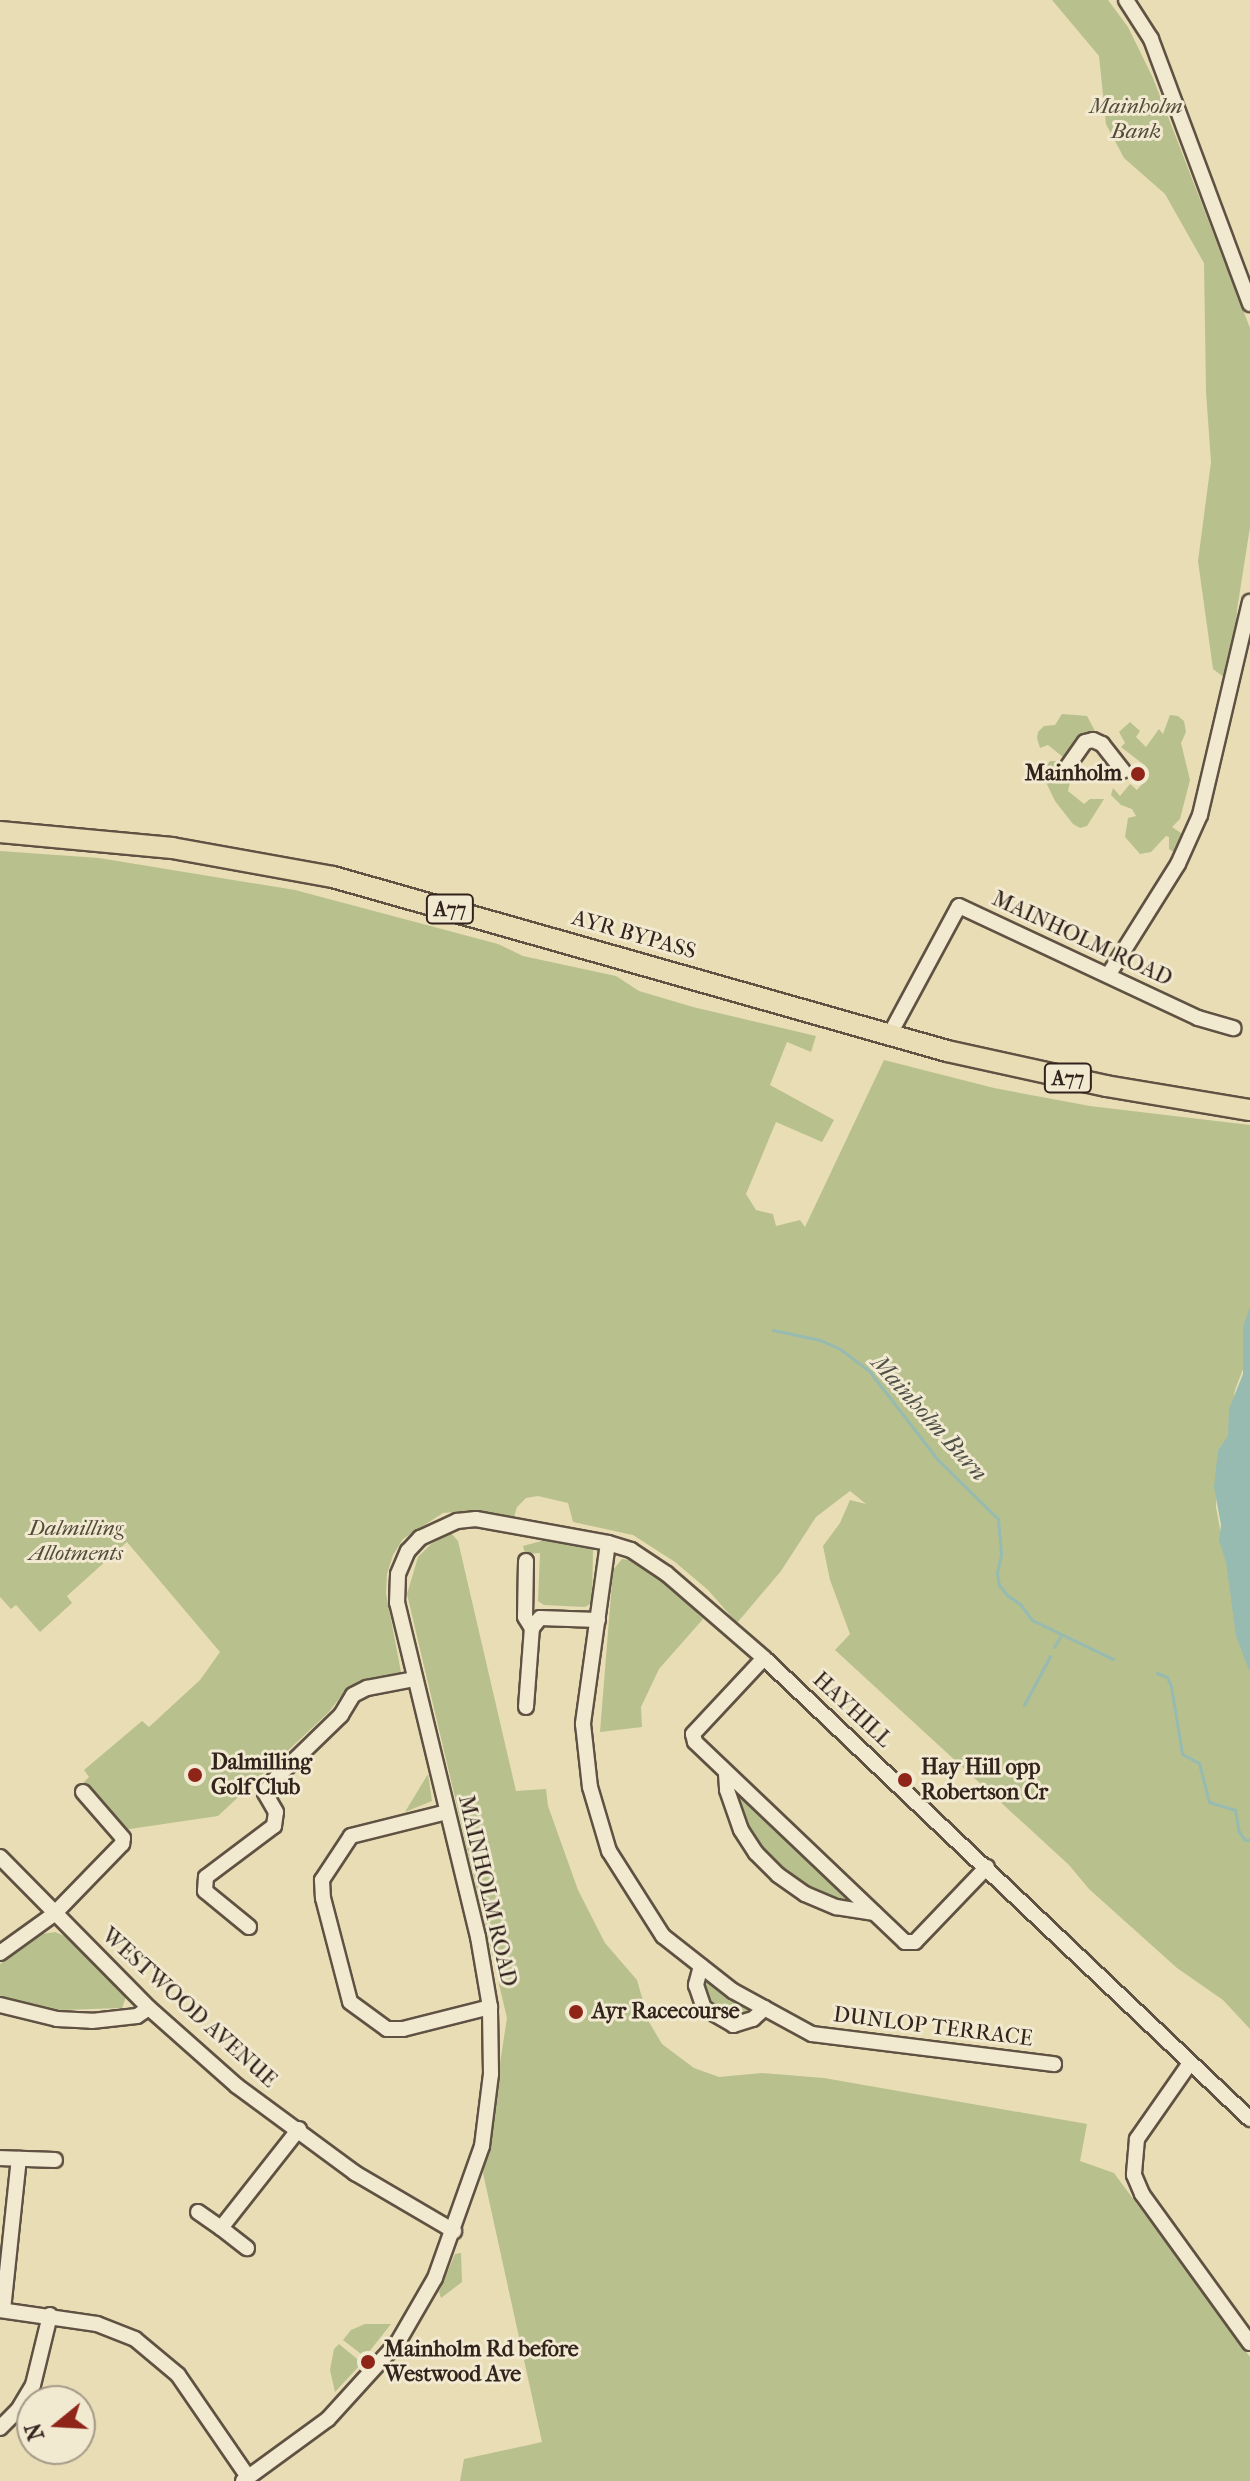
<!DOCTYPE html>
<style>
body{margin:0}
#map{position:relative;width:1250px;height:2481px;overflow:hidden;background:#e9ddb6;font-family:"IM FELL French Canon",serif}
div>[style]{position:absolute}
[style*='--x']{left:calc(var(--x)*1px);top:calc(var(--y)*1px);width:calc(var(--w)*1px);rotate:calc(var(--a)*1deg)}
.green>*{inset:0;background:#b8c08d}
.water>*{inset:0;background:#97bbb1}
.stream>*{height:3px;margin:-1.5px;padding:0 1.5px;transform-origin:1.5px;border-radius:1.5px;background:#97bbb1}
.roads{filter:drop-shadow(2px 0 #605243) drop-shadow(-2px 0 #605243) drop-shadow(0 2px #605243) drop-shadow(0 -2px #605243)}
.minor>*{height:14px;margin:-7px;padding:0 7px;transform-origin:7px;border-radius:7px;background:#f1e9d0}
.highway>*{height:20px;margin:-10px;padding:0 10px;transform-origin:10px;border-radius:10px;background:#e9ddb6}
.dots>*{width:22px;height:22px;translate:-50% -50%;box-sizing:border-box;border:4px solid #f1e9d0;border-radius:50%}
span{translate:-50% -50%;white-space:nowrap;text-align:center;line-height:1.15;-webkit-text-stroke:6px #f1e9d0;paint-order:stroke}
.shield-label span{padding:2px 6px;background:#f1e9d0;border:2px solid;border-radius:6px;-webkit-text-stroke-width:0}
.shield-label{font-size:20px;color:#32231d;font-weight:700}
.park-label{font-size:22px;color:#544a39;font-style:italic}
.poi-label{font-size:22px;color:#32231d;font-weight:700}
.right{translate:-100% -50%;text-align:right}
.left{translate:0 -50%;text-align:left}
.street-label{font-size:22px;color:#32231d}
.water-label{font-size:24px;color:#505149;font-style:italic}
.north{position:absolute;left:16px;top:2385px;width:80px;height:80px;box-sizing:border-box;background:#f1e9d0;border:2px solid #a59a88;border-radius:50%;rotate:252deg;font-size:22px;font-weight:700;line-height:32px;text-align:center;color:#32231d}
.north::after{content:'';display:block;margin:auto;width:28px;height:36px;background:#8f2418;clip-path:polygon(50% 0,100% 100%,50% 72%,0 100%)}
</style>
<div id="map">
<div class="green">
<i style="clip-path:polygon(1052px 0,1108px 0,1128px 27px,1153px 78px,1250px 328px,1250px 527px,1237px 610px,1233px 684px,1213px 669px,1198px 561px,1211px 462px,1206px 392px,1204px 263px,1165px 194px,1124px 158px,1106px 124px,1099px 56px)"></i>
<i style="clip-path:polygon(1062px 714px,1087px 716px,1095px 731px,1088px 737px,1074px 739px,1089px 746px,1068px 761px,1048px 745px,1040px 748px,1037px 738px,1038px 732px,1044px 726px,1055px 725px)"></i>
<i style="clip-path:polygon(1170px 715px,1178px 716px,1184px 721px,1186px 732px,1181px 743px,1190px 780px,1180px 819px,1172px 827px,1184px 835px,1175px 853px,1169px 849px,1169px 837px,1166px 836px,1151px 852px,1140px 854px,1125px 837px,1128px 818px,1136px 816px,1132px 809px,1121px 805px,1111px 795px,1113px 788px,1120px 796px,1130px 784px,1137px 790px,1149px 776px,1140px 768px,1143px 764px,1121px 747px,1125px 743px,1119px 732px,1130px 722px,1140px 731px,1136px 737px,1146px 747px,1159px 729px,1163px 734px)"></i>
<i style="clip-path:polygon(1050px 761px,1056px 761px,1070px 782px,1068px 791px,1084px 804px,1090px 799px,1104px 799px,1087px 826px,1080px 828px,1073px 824px,1055px 801px,1041px 772px)"></i>
<i style="clip-path:polygon(0 851px,99px 858px,295px 890px,498px 944px,523px 956px,616px 976px,639px 991px,693px 1007px,816px 1036px,811px 1052px,787px 1042px,770px 1085px,834px 1120px,822px 1142px,776px 1122px,746px 1194px,756px 1210px,773px 1214px,776px 1226px,800px 1220px,805px 1227px,884px 1060px,994px 1088px,1090px 1106px,1250px 1125px,1250px 1307px,1245px 1364px,1235px 1390px,1228px 1437px,1218px 1450px,1216px 1507px,1242px 1647px,1250px 1673px,1250px 2029px,1223px 2000px,1177px 1968px,1089px 1889px,1069px 1865px,835px 1650px,850px 1634px,830px 1580px,823px 1546px,840px 1523px,850px 1500px,866px 1504px,850px 1491px,816px 1517px,781px 1571px,737px 1623px,708px 1590px,675px 1562px,633px 1535px,573px 1522px,568px 1503px,538px 1496px,526px 1498px,517px 1507px,514px 1517px,475px 1510px,443px 1513px,403px 1539px,393px 1555px,387px 1574px,386px 1593px,401px 1672px,345px 1691px,328px 1713px,218px 1816px,123px 1830px,81px 1785px,89px 1777px,84px 1770px,142px 1721px,149px 1727px,200px 1680px,220px 1652px,127px 1542px,67px 1596px,72px 1603px,40px 1632px,16px 1605px,11px 1609px,0 1597px)"></i>
<i style="clip-path:polygon(451px 1533px,458px 1541px,516px 1791px,546px 1789px,548px 1806px,578px 1890px,605px 1943px,637px 1980px,649px 2022px,662px 2044px,694px 2068px,719px 2077px,762px 2073px,824px 2078px,1087px 2124px,1080px 2161px,1114px 2173px,1250px 2357px,1250px 2481px,460px 2481px,464px 2459px,542px 2442px,483px 2173px,507px 2018px,407px 1594px,418px 1557px,431px 1544px)"></i>
<i style="clip-path:polygon(545px 1540px,593px 1548px,592px 1603px,585px 1607px,544px 1605px,538px 1601px,540px 1553px,525px 1554px,523px 1546px)"></i>
<i style="clip-path:polygon(622px 1559px,630px 1560px,674px 1588px,703px 1619px,659px 1669px,641px 1707px,642px 1727px,600px 1732px,613px 1570px)"></i>
<i style="clip-path:polygon(428px 1774px,432px 1801px,405px 1812px)"></i>
<i style="clip-path:polygon(736px 1792px,855px 1904px,816px 1892px,785px 1874px,768px 1859px,755px 1841px)"></i>
<i style="clip-path:polygon(55px 1932px,67px 1937px,126px 1997px,122px 2008px,61px 2010px,0 1996px,0 1964px,42px 1934px)"></i>
<i style="clip-path:polygon(707px 1981px,752px 2011px,743px 2017px,723px 2015px,706px 1996px,703px 1987px)"></i>
<i style="clip-path:polygon(461px 2253px,462px 2282px,441px 2298px,439px 2292px,455px 2254px)"></i>
<i style="clip-path:polygon(365px 2324px,391px 2324px,365px 2357px,343px 2340px,351px 2330px)"></i>
<i style="clip-path:polygon(339px 2344px,362px 2363px,335px 2392px,330px 2370px,334px 2349px)"></i>
</div>
<div class="water">
<i style="clip-path:polygon(1250px 1306px,1250px 1673px,1236px 1636px,1226px 1562px,1219px 1540px,1221px 1525px,1214px 1487px,1218px 1450px,1228px 1436px,1229px 1409px,1243px 1374px,1243px 1327px)"></i>
</div>
<div class="stream">
<i style="--x:773;--y:1330;--w:48;--a:12"></i>
<i style="--x:820;--y:1340;--w:22;--a:24"></i>
<i style="--x:840;--y:1349;--w:38;--a:37"></i>
<i style="--x:870;--y:1372;--w:111;--a:52.3"></i>
<i style="--x:938;--y:1460;--w:84;--a:44.5"></i>
<i style="--x:998;--y:1519;--w:36;--a:85"></i>
<i style="--x:1001;--y:1555;--w:18;--a:103"></i>
<i style="--x:997;--y:1573;--w:12;--a:81"></i>
<i style="--x:999;--y:1585;--w:13;--a:51"></i>
<i style="--x:1007;--y:1595;--w:16;--a:35"></i>
<i style="--x:1020;--y:1604;--w:20;--a:53"></i>
<i style="--x:1032;--y:1620;--w:90;--a:25.7"></i>
<i style="--x:1054;--y:1647;--w:12;--a:-59"></i>
<i style="--x:1157;--y:1673;--w:11;--a:22"></i>
<i style="--x:1167;--y:1677;--w:10;--a:66"></i>
<i style="--x:1171;--y:1686;--w:69;--a:80.8"></i>
<i style="--x:1182;--y:1754;--w:19;--a:28"></i>
<i style="--x:1199;--y:1763;--w:40;--a:75.6"></i>
<i style="--x:1209;--y:1802;--w:27;--a:17"></i>
<i style="--x:1235;--y:1810;--w:22;--a:80"></i>
<i style="--x:1239;--y:1832;--w:10;--a:53"></i>
<i style="--x:1245;--y:1840;--w:5;--a:0"></i>
<i style="--x:1024;--y:1705;--w:55;--a:-62"></i>
</div>
<div class="roads">
<div class="minor">
<i style="--x:1126;--y:0;--w:46;--a:57.3"></i>
<i style="--x:1151;--y:39;--w:283;--a:69.5"></i>
<i style="--x:1068;--y:766;--w:29;--a:-55"></i>
<i style="--x:1085;--y:742;--w:8;--a:-14"></i>
<i style="--x:1093;--y:740;--w:10;--a:24"></i>
<i style="--x:1102;--y:744;--w:34;--a:52"></i>
<i style="--x:1109;--y:974;--w:130;--a:-57.9"></i>
<i style="--x:1178;--y:864;--w:54;--a:-65.8"></i>
<i style="--x:1200;--y:815;--w:219;--a:-76.8"></i>
<i style="--x:890;--y:1034;--w:145;--a:-61.7"></i>
<i style="--x:959;--y:906;--w:264;--a:25.1"></i>
<i style="--x:1198;--y:1018;--w:37;--a:16"></i>
<i style="--x:608;--y:1543;--w:183;--a:97.9"></i>
<i style="--x:583;--y:1724;--w:63;--a:83.7"></i>
<i style="--x:590;--y:1787;--w:67;--a:73.5"></i>
<i style="--x:609;--y:1851;--w:101;--a:57.6"></i>
<i style="--x:663;--y:1936;--w:89;--a:38.2"></i>
<i style="--x:733;--y:1991;--w:90;--a:28.6"></i>
<i style="--x:812;--y:2034;--w:244;--a:7.1"></i>
<i style="--x:526;--y:1561;--w:56;--a:91"></i>
<i style="--x:525;--y:1617;--w:13;--a:58"></i>
<i style="--x:764;--y:1658;--w:104;--a:133.1"></i>
<i style="--x:693;--y:1734;--w:8;--a:76"></i>
<i style="--x:695;--y:1742;--w:290;--a:43.6"></i>
<i style="--x:905;--y:1942;--w:10;--a:0"></i>
<i style="--x:915;--y:1942;--w:104;--a:-46.2"></i>
<i style="--x:526;--y:1707;--w:79;--a:-85.7"></i>
<i style="--x:532;--y:1628;--w:13;--a:-51"></i>
<i style="--x:540;--y:1618;--w:58;--a:2"></i>
<i style="--x:726;--y:1774;--w:16;--a:86"></i>
<i style="--x:727;--y:1790;--w:42;--a:70.7"></i>
<i style="--x:741;--y:1830;--w:27;--a:57"></i>
<i style="--x:756;--y:1853;--w:31;--a:45"></i>
<i style="--x:778;--y:1875;--w:33;--a:35"></i>
<i style="--x:805;--y:1894;--w:34;--a:23"></i>
<i style="--x:836;--y:1907;--w:39;--a:9"></i>
<i style="--x:447;--y:1812;--w:99;--a:166"></i>
<i style="--x:351;--y:1836;--w:53;--a:123.4"></i>
<i style="--x:322;--y:1880;--w:18;--a:87"></i>
<i style="--x:323;--y:1898;--w:107;--a:75.4"></i>
<i style="--x:350;--y:2002;--w:46;--a:36.1"></i>
<i style="--x:387;--y:2029;--w:16;--a:0"></i>
<i style="--x:403;--y:2029;--w:90;--a:-14.2"></i>
<i style="--x:0;--y:1857;--w:212;--a:45.4"></i>
<i style="--x:149;--y:2008;--w:118;--a:41.6"></i>
<i style="--x:237;--y:2086;--w:147;--a:36.4"></i>
<i style="--x:355;--y:2173;--w:115;--a:30.4"></i>
<i style="--x:249;--y:1927;--w:57;--a:-140.7"></i>
<i style="--x:205;--y:1891;--w:14;--a:-86"></i>
<i style="--x:206;--y:1877;--w:85;--a:-36.9"></i>
<i style="--x:274;--y:1826;--w:14;--a:-82"></i>
<i style="--x:276;--y:1812;--w:22;--a:-120"></i>
<i style="--x:265;--y:1793;--w:14;--a:-56"></i>
<i style="--x:273;--y:1781;--w:95;--a:-44.1"></i>
<i style="--x:341;--y:1715;--w:23;--a:-59"></i>
<i style="--x:353;--y:1695;--w:16;--a:-27"></i>
<i style="--x:367;--y:1688;--w:49;--a:-10.6"></i>
<i style="--x:0;--y:1953;--w:67;--a:-35.8"></i>
<i style="--x:54;--y:1914;--w:98;--a:-45.8"></i>
<i style="--x:122;--y:1844;--w:6;--a:-81"></i>
<i style="--x:123;--y:1838;--w:61;--a:-131"></i>
<i style="--x:701;--y:1966;--w:20;--a:105"></i>
<i style="--x:696;--y:1985;--w:24;--a:71"></i>
<i style="--x:704;--y:2008;--w:34;--a:30"></i>
<i style="--x:733;--y:2025;--w:21;--a:-17"></i>
<i style="--x:753;--y:2019;--w:16;--a:-43"></i>
<i style="--x:0;--y:2005;--w:59;--a:13.8"></i>
<i style="--x:57;--y:2019;--w:35;--a:3"></i>
<i style="--x:92;--y:2021;--w:45;--a:-6.3"></i>
<i style="--x:137;--y:2016;--w:14;--a:-34"></i>
<i style="--x:1190;--y:2063;--w:93;--a:124.9"></i>
<i style="--x:1137;--y:2139;--w:36;--a:95"></i>
<i style="--x:1134;--y:2175;--w:21;--a:67"></i>
<i style="--x:1142;--y:2194;--w:184;--a:54.1"></i>
<i style="--x:0;--y:2158;--w:55;--a:2.1"></i>
<i style="--x:198;--y:2212;--w:28;--a:35"></i>
<i style="--x:221;--y:2228;--w:126;--a:-51.8"></i>
<i style="--x:221;--y:2228;--w:33;--a:38"></i>
<i style="--x:0;--y:2310;--w:98;--a:8.2"></i>
<i style="--x:97;--y:2324;--w:41;--a:21.5"></i>
<i style="--x:135;--y:2339;--w:56;--a:39.9"></i>
<i style="--x:178;--y:2375;--w:124;--a:55.5"></i>
<i style="--x:3;--y:2310;--w:152;--a:-84"></i>
<i style="--x:0;--y:2428;--w:25;--a:-45"></i>
<i style="--x:18;--y:2410;--w:29;--a:-59"></i>
<i style="--x:33;--y:2385;--w:72;--a:-76.3"></i>
<i style="--x:243;--y:2481;--w:105;--a:-36.1"></i>
<i style="--x:328;--y:2419;--w:104;--a:-47.7"></i>
<i style="--x:398;--y:2342;--w:74;--a:-60"></i>
<i style="--x:435;--y:2278;--w:140;--a:-70.4"></i>
<i style="--x:482;--y:2146;--w:73;--a:-82.9"></i>
<i style="--x:491;--y:2074;--w:67;--a:-90.9"></i>
<i style="--x:490;--y:2007;--w:71;--a:-99.7"></i>
<i style="--x:478;--y:1937;--w:344;--a:-103.6"></i>
<i style="--x:397;--y:1603;--w:29;--a:-88"></i>
<i style="--x:398;--y:1574;--w:25;--a:-67"></i>
<i style="--x:408;--y:1551;--w:18;--a:-47"></i>
<i style="--x:420;--y:1538;--w:41;--a:-24.7"></i>
<i style="--x:457;--y:1521;--w:19;--a:-6"></i>
<i style="--x:476;--y:1519;--w:134;--a:10.3"></i>
<i style="--x:608;--y:1543;--w:24;--a:17"></i>
<i style="--x:631;--y:1550;--w:43;--a:33.7"></i>
<i style="--x:667;--y:1574;--w:128;--a:40.9"></i>
<i style="--x:764;--y:1658;--w:670;--a:43.49"></i>
</div>
<div class="highway">
<i style="--x:0;--y:832;--w:173;--a:5.3"></i>
<i style="--x:172;--y:848;--w:164;--a:10.2"></i>
<i style="--x:333;--y:877;--w:638;--a:15.82"></i>
<i style="--x:947;--y:1051;--w:163;--a:12.4"></i>
<i style="--x:1106;--y:1086;--w:146;--a:9.5"></i>
</div>
</div>
<div class="dots">
<i style="left:1138px;top:774px;background:#8f2418"></i>
<i style="left:195px;top:1775px;background:#8f2418"></i>
<i style="left:905px;top:1780px;background:#8f2418"></i>
<i style="left:576px;top:2012px;background:#8f2418"></i>
<i style="left:368px;top:2362px;background:#8f2418"></i>
</div>
<div class="shield-label">
<span style="left:450px;top:909px">A77</span>
<span style="left:1068px;top:1078px">A77</span>
</div>
<div class="park-label">
<span style="left:1136px;top:119px">Mainholm<br>Bank</span>
<span style="left:76px;top:1541px">Dalmilling<br>Allotments</span>
</div>
<div class="poi-label">
<span class="right" style="left:1122px;top:774px">Mainholm</span>
<span class="left" style="left:211px;top:1775px">Dalmilling<br>Golf Club</span>
<span class="left" style="left:921px;top:1780px">Hay Hill opp<br>Robertson Cr</span>
<span class="left" style="left:592px;top:2012px">Ayr Racecourse</span>
<span class="left" style="left:384px;top:2362px">Mainholm Rd before<br>Westwood Ave</span>
</div>
<div class="street-label">
<span style="left:634px;top:935px;rotate:16deg">AYR BYPASS</span>
<span style="left:1082px;top:939px;rotate:25deg">MAINHOLM ROAD</span>
<span style="left:852px;top:1710px;rotate:43deg">HAYHILL</span>
<span style="left:487px;top:1891px;rotate:77deg">MAINHOLM ROAD</span>
<span style="left:189px;top:2008px;rotate:42deg">WESTWOOD AVENUE</span>
<span style="left:933px;top:2027px;rotate:7deg">DUNLOP TERRACE</span>
</div>
<div class="water-label">
<span style="left:929px;top:1418px;rotate:48deg">Mainholm Burn</span>
</div>
<div class="north">N</div>
</div>
